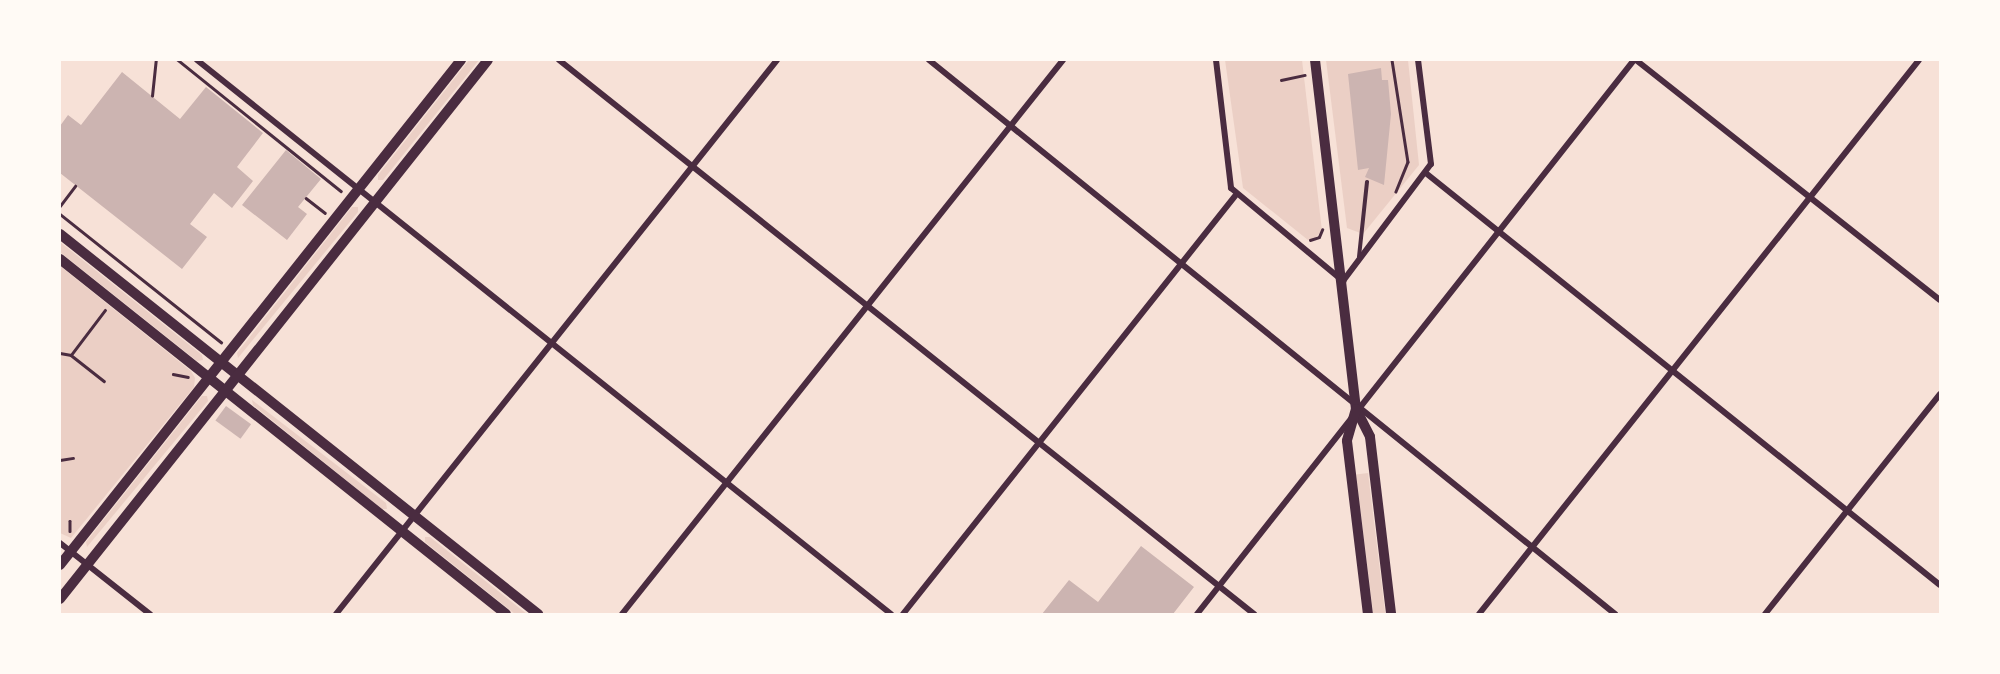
<!DOCTYPE html>
<style>
body{margin:0}
#map{position:relative;width:2000px;height:674px;overflow:hidden;background:#f7e1d7;font-family:Overpass,sans-serif}
div>[style]{position:absolute}
[style*='--x']{left:calc(var(--x)*1px);top:calc(var(--y)*1px);width:calc(var(--w)*1px);rotate:calc(var(--a)*1deg)}
.green>*{inset:0;background:#ebcfc5;transform-origin:0 0}
.building>*{inset:0;background:#ccb4b1;transform-origin:0 0}
.path>*{height:2.5px;margin:-1.25px;padding:0 1.25px;transform-origin:1.25px;border-radius:1.25px;background:#4a2c40}
.service>*{height:3.5px;margin:-1.75px;padding:0 1.75px;transform-origin:1.75px;border-radius:1.75px;background:#4a2c40}
.minor>*{height:6px;margin:-3px;padding:0 3px;transform-origin:3px;border-radius:3px;background:#4a2c40}
.secondary>*{height:10px;margin:-5px;padding:0 5px;transform-origin:5px;border-radius:5px;background:#4a2c40}
span{translate:-50% -50%;white-space:nowrap;text-align:center;line-height:1.15;-webkit-text-stroke:5px #fffaf5;paint-order:stroke}
.frame{position:absolute;inset:0;border:61px solid #fffaf5;pointer-events:none}
</style>
<div id="map">
<div class="green">
<i style="clip-path:polygon(469px 60px,479px 60px,383px 180px,378px 180px,378px 175px)"></i>
<i style="clip-path:polygon(1225px 60px,1302px 60px,1322px 231px,1314px 239px,1308px 240px,1243px 188px)"></i>
<i style="clip-path:polygon(1326px 60px,1408px 60px,1419px 165px,1363px 234px,1347px 228px)"></i>
<i style="clip-path:polygon(352px 207px,358px 207px,358px 212px,238px 358px,237px 353px)"></i>
<i style="clip-path:polygon(60px 242px,202px 355px,203px 360px,197px 361px,60px 252px)"></i>
<i style="clip-path:polygon(60px 266px,191px 371px,195px 378px,194px 387px,71px 538px,60px 533px)"></i>
<i style="clip-path:polygon(202px 396px,207px 396px,208px 401px,87px 547px,86px 542px)"></i>
<i style="clip-path:polygon(252px 400px,386px 503px,387px 509px,382px 509px,253px 405px)"></i>
<i style="left:1368px;top:473px;width:142px;height:12px;rotate:83deg"></i>
<i style="clip-path:polygon(425px 537px,430px 537px,527px 614px,515px 614px,425px 542px)"></i>
</div>
<div class="building">
<i style="clip-path:polygon(1381px 68px,1382px 80px,1388px 80px,1391px 114px,1384px 185px,1365px 177px,1369px 168px,1358px 170px,1348px 74px)"></i>
<i style="clip-path:polygon(122px 72px,180px 119px,206px 87px,263px 133px,237px 167px,253px 181px,232px 208px,214px 193px,190px 224px,207px 237px,182px 269px,60px 173px,60px 126px,68px 115px,81px 125px)"></i>
<i style="clip-path:polygon(286px 150px,321px 179px,298px 207px,307px 214px,287px 240px,242px 205px)"></i>
<i style="left:226px;top:406px;width:31px;height:18px;rotate:36deg"></i>
<i style="clip-path:polygon(1141px 546px,1194px 587px,1173px 614px,1042px 614px,1069px 580px,1098px 602px)"></i>
</div>
<div class="path">
<i style="--x:178;--y:60;--w:209;--a:38.8"></i>
<i style="--x:1392;--y:60;--w:103;--a:81.1"></i>
<i style="--x:1408;--y:162;--w:32;--a:112"></i>
<i style="--x:1281;--y:80;--w:24;--a:-12"></i>
<i style="--x:152;--y:96;--w:36;--a:-84"></i>
<i style="--x:306;--y:198;--w:24;--a:38"></i>
<i style="--x:60;--y:206;--w:25;--a:-53"></i>
<i style="--x:60;--y:214;--w:206;--a:38.5"></i>
<i style="--x:1310;--y:240;--w:9;--a:-18"></i>
<i style="--x:1319;--y:237;--w:8;--a:-67"></i>
<i style="--x:60;--y:353;--w:11;--a:10"></i>
<i style="--x:71;--y:355;--w:42;--a:38.2"></i>
<i style="--x:71;--y:355;--w:56;--a:-52.9"></i>
<i style="--x:173;--y:374;--w:15;--a:11"></i>
<i style="--x:60;--y:460;--w:13;--a:-9"></i>
<i style="--x:70;--y:521;--w:10;--a:90"></i>
</div>
<div class="service">
<i style="--x:1359;--y:257;--w:75;--a:-83.9"></i>
</div>
<div class="minor">
<i style="--x:197;--y:60;--w:888;--a:38.6"></i>
<i style="--x:559;--y:60;--w:889;--a:38.56"></i>
<i style="--x:929;--y:60;--w:882;--a:38.92"></i>
<i style="--x:1216;--y:60;--w:129;--a:83.3"></i>
<i style="--x:1231;--y:188;--w:146;--a:39.7"></i>
<i style="--x:1343;--y:281;--w:146;--a:-53.1"></i>
<i style="--x:1431;--y:164;--w:105;--a:-97.1"></i>
<i style="--x:1636;--y:60;--w:387;--a:38.3"></i>
<i style="--x:1427;--y:174;--w:657;--a:38.7"></i>
<i style="--x:60;--y:543;--w:115;--a:38.3"></i>
<i style="--x:336;--y:614;--w:708;--a:-51.48"></i>
<i style="--x:622;--y:614;--w:708;--a:-51.48"></i>
<i style="--x:903;--y:614;--w:534;--a:-51.54"></i>
<i style="--x:1197;--y:614;--w:706;--a:-51.73"></i>
<i style="--x:1479;--y:614;--w:707;--a:-51.54"></i>
<i style="--x:1765;--y:614;--w:281;--a:-51.5"></i>
</div>
<div class="secondary">
<i style="--x:1315;--y:60;--w:351;--a:83.3"></i>
<i style="--x:1356;--y:409;--w:31;--a:63"></i>
<i style="--x:1370;--y:437;--w:178;--a:83.2"></i>
<i style="--x:60;--y:234;--w:611;--a:38.48"></i>
<i style="--x:60;--y:259;--w:570;--a:38.52"></i>
<i style="--x:1356;--y:409;--w:33;--a:106"></i>
<i style="--x:1347;--y:441;--w:174;--a:83.1"></i>
<i style="--x:60;--y:565;--w:645;--a:-51.55"></i>
<i style="--x:60;--y:599;--w:688;--a:-51.55"></i>
</div>
<div class="frame"></div>
</div>
